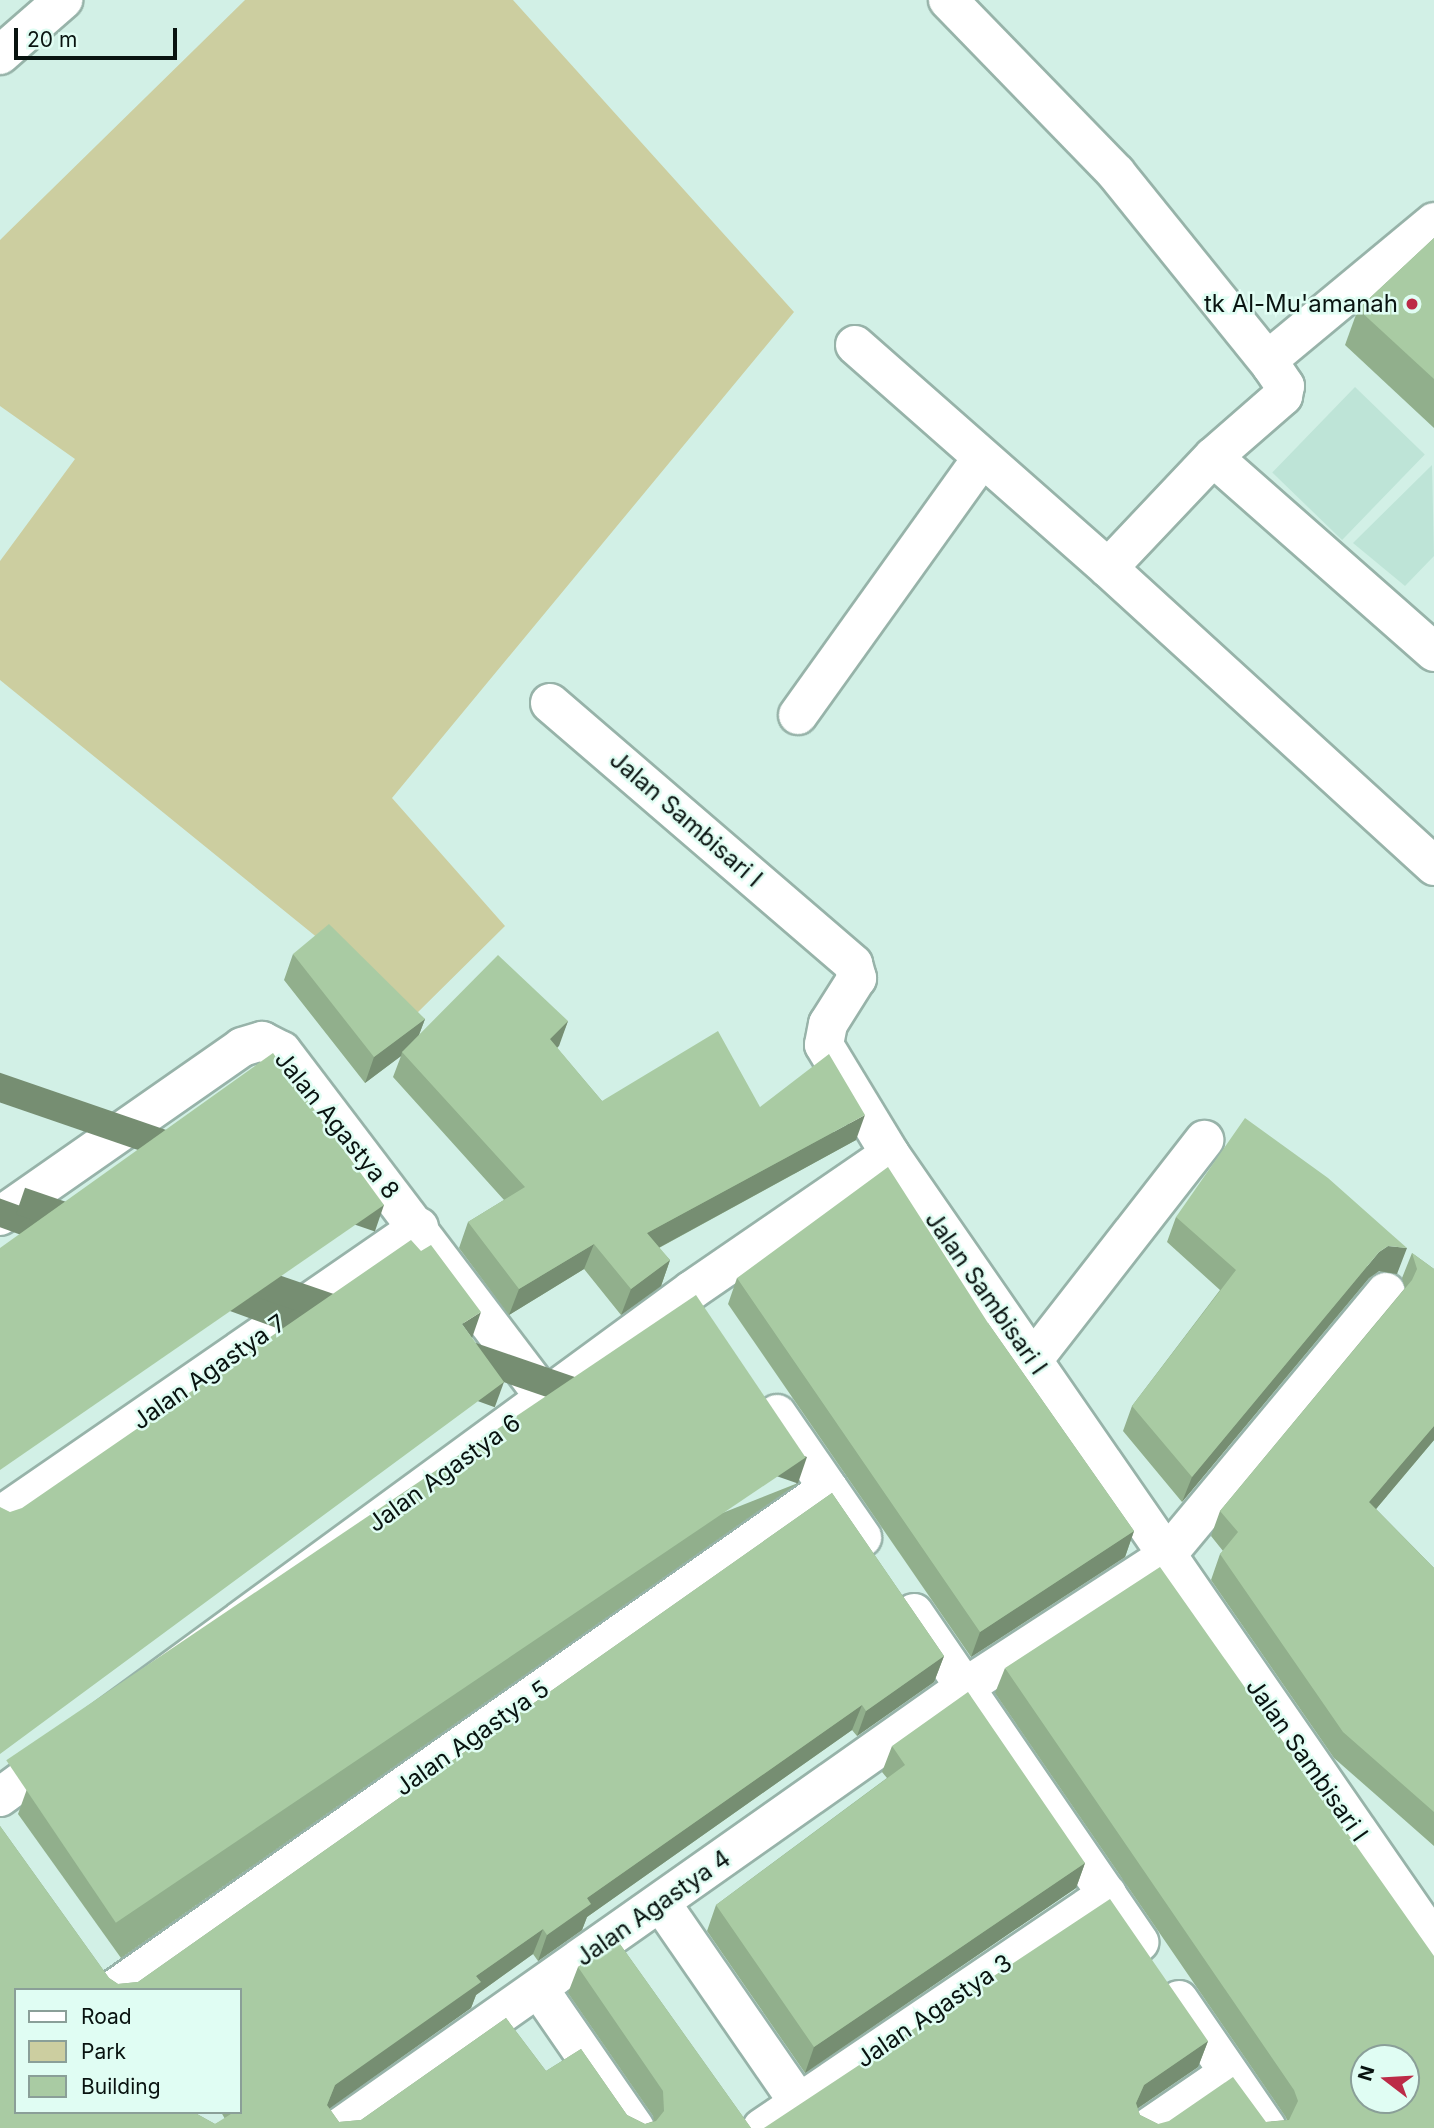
<!DOCTYPE html>
<style>
body{margin:0}
#map{position:relative;width:1434px;height:2128px;overflow:hidden;background:#d2f0e6;font-family:Inter,sans-serif}
div>[style]{position:absolute}
[style*='--x']{left:calc(var(--x)*1px);top:calc(var(--y)*1px);width:calc(var(--w)*1px);rotate:calc(var(--a)*1deg)}
.built>*{inset:0;background:#bee4d7;transform-origin:0 0}
.green>*{inset:0;background:#cccea0}
.roads{filter:drop-shadow(2px 0 #97b3a9) drop-shadow(-2px 0 #97b3a9) drop-shadow(0 2px #97b3a9) drop-shadow(0 -2px #97b3a9)}
.minor>*{height:38px;margin:-19px;padding:0 19px;transform-origin:19px;border-radius:19px;background:#fff}
.wall>*{inset:0;background:#91af8c}
.shaded-wall>*{inset:0;background:#768e72;transform-origin:0 0}
.building>*{inset:0;background:#a9cba3;transform-origin:0 0}
.dots>*{width:19px;height:19px;translate:-50% -50%;box-sizing:border-box;border:4px solid #e0fdf3;border-radius:50%}
span{translate:-50% -50%;white-space:nowrap;text-align:center;line-height:1.15;-webkit-text-stroke:5px #e0fdf3;paint-order:stroke}
.poi-label{font-size:24px;color:#091310}
.right{translate:-100% -50%;text-align:right}
.street-label{font-size:24px;color:#091310}
.legend{position:absolute;left:14px;top:1988px;width:228px;height:126px;box-sizing:border-box;background:#e0fdf3;border:2px solid #8a9f98;margin:0;padding:9px 12px;list-style:none;font-size:21px;color:#091310}
.legend li{display:flex;align-items:center;gap:14px;height:35px}
.legend b{width:35px;border:2px solid #8a9f98}
.north{position:absolute;left:1350px;top:2044px;width:70px;height:70px;box-sizing:border-box;background:#e0fdf3;border:2px solid #8a9f98;border-radius:50%;rotate:287deg;font-size:19px;font-weight:700;line-height:28px;text-align:center;color:#091310}
.north::after{content:'';display:block;margin:auto;width:24px;height:32px;background:#bc2b47;clip-path:polygon(50% 0,100% 100%,50% 72%,0 100%)}
.scale{position:absolute;left:14px;top:28px;width:163px;height:32px;box-sizing:border-box;border:4px solid #091310;border-top:0;padding-left:9px;font-size:21px;line-height:24px;white-space:nowrap;color:#091310;-webkit-text-stroke:5px #e0fdf3;paint-order:stroke}
</style>
<div id="map">
<div class="built">
<i style="left:1355px;top:387px;width:97px;height:119px;rotate:44deg"></i>
<i style="clip-path:polygon(1432px 465px,1434px 556px,1405px 586px,1353px 543px)"></i>
</div>
<div class="green">
<i style="clip-path:polygon(245px 0,513px 0,794px 312px,392px 798px,505px 926px,414px 1016px,0 680px,0 561px,75px 459px,0 406px,0 240px)"></i>
</div>
<div class="roads">
<div class="minor">
<i style="--x:948;--y:0;--w:241;--a:45.8"></i>
<i style="--x:1116;--y:173;--w:247;--a:51.1"></i>
<i style="--x:0;--y:55;--w:84;--a:-41.1"></i>
<i style="--x:855;--y:345;--w:337;--a:41.4"></i>
<i style="--x:1108;--y:568;--w:153;--a:-46.6"></i>
<i style="--x:1213;--y:457;--w:93;--a:-41.1"></i>
<i style="--x:1283;--y:396;--w:10;--a:-79"></i>
<i style="--x:1285;--y:386;--w:25;--a:-124"></i>
<i style="--x:1271;--y:365;--w:10;--a:-73"></i>
<i style="--x:1274;--y:355;--w:208;--a:-39.7"></i>
<i style="--x:1213;--y:457;--w:295;--a:41.4"></i>
<i style="--x:1108;--y:568;--w:442;--a:42.4"></i>
<i style="--x:550;--y:703;--w:400;--a:40.7"></i>
<i style="--x:853;--y:964;--w:15;--a:74"></i>
<i style="--x:857;--y:978;--w:54;--a:122.2"></i>
<i style="--x:828;--y:1024;--w:21;--a:101"></i>
<i style="--x:824;--y:1045;--w:127;--a:58.8"></i>
<i style="--x:890;--y:1154;--w:957;--a:55.35"></i>
<i style="--x:798;--y:715;--w:315;--a:-54.4"></i>
<i style="--x:0;--y:1216;--w:295;--a:-34.9"></i>
<i style="--x:242;--y:1047;--w:21;--a:-17"></i>
<i style="--x:262;--y:1041;--w:22;--a:27"></i>
<i style="--x:282;--y:1051;--w:437;--a:52.8"></i>
<i style="--x:1033;--y:1360;--w:279;--a:-52.1"></i>
<i style="--x:777;--y:1414;--w:150;--a:55.4"></i>
<i style="--x:0;--y:1516;--w:509;--a:-34.6"></i>
<i style="--x:914;--y:1613;--w:399;--a:55.6"></i>
<i style="--x:0;--y:1797;--w:858;--a:-36.23"></i>
<i style="--x:692;--y:1290;--w:240;--a:-34.5"></i>
<i style="--x:661;--y:1903;--w:243;--a:55.4"></i>
<i style="--x:116;--y:1988;--w:870;--a:-35.08"></i>
<i style="--x:539;--y:1989;--w:169;--a:55.4"></i>
<i style="--x:1179;--y:2000;--w:155;--a:55.5"></i>
<i style="--x:339;--y:2128;--w:766;--a:-35.16"></i>
<i style="--x:965;--y:1687;--w:239;--a:-33"></i>
<i style="--x:1165;--y:1557;--w:345;--a:-50.2"></i>
<i style="--x:762;--y:2128;--w:417;--a:-34.1"></i>
<i style="--x:1148;--y:2128;--w:97;--a:-34.5"></i>
</div>
</div>
<div class="wall">
<i style="clip-path:polygon(1434px 238px,1434px 428px,1345px 345px,1358px 309px)"></i>
<i style="clip-path:polygon(293px 954px,425px 1019px,419px 1035px,568px 1021px,557px 1048px,602px 1101px,760px 1107px,856px 1140px,659px 1248px,670px 1260px,661px 1286px,621px 1315px,584px 1269px,509px 1315px,459px 1248px,468px 1222px,504px 1200px,393px 1077px,401px 1056px,365px 1083px,284px 980px)"></i>
<i style="clip-path:polygon(1176px 1217px,1397px 1274px,1379px 1271px,1369px 1278px,1182px 1502px,1123px 1431px,1132px 1406px,1220px 1290px,1167px 1242px)"></i>
<i style="clip-path:polygon(1412px 1253px,1434px 1269px,1434px 1440px,1376px 1509px,1434px 1568px,1434px 1846px,1334px 1758px,1211px 1580px,1220px 1554px,1223px 1551px,1211px 1536px,1220px 1511px,1405px 1288px,1402px 1278px)"></i>
<i style="clip-path:polygon(737px 1278px,988px 1323px,1134px 1531px,1125px 1557px,971px 1657px,728px 1304px)"></i>
<i style="clip-path:polygon(798px 1483px,121px 1958px,18px 1814px,27px 1789px)"></i>
<i style="clip-path:polygon(evenodd,832px 1493px,944px 1656px,934px 1682px,857px 1736px,852px 1730px,587px 1917px,582px 1930px,538px 1961px,533px 1954px,476px 1995px,471px 2008px,329px 2108px,339px 2122px,361px 2120px,506px 2018px,546px 2071px,581px 2049px,627px 2115px,645px 2124px,654px 2121px,653px 2116px,568px 1993px,578px 1967px,617px 1940px,751px 2128px,0 2128px,0 1826px,109px 1978px,118px 1984px,138px 1982px,832px 1493px,16px 1990px,240px 1990px,240px 2112px,221px 2112px,225px 2119px,215px 2124px,197px 2114px,196px 2112px,16px 2112px,16px 1990px)"></i>
<i style="clip-path:polygon(1005px 1668px,1434px 2128px,764px 2128px,1208px 2041px,1198px 2067px,1137px 2109px,1140px 2115px,1158px 2124px,1266px 2122px,1287px 2120px,1285px 2116px,995px 1693px)"></i>
<i style="clip-path:polygon(892px 1746px,1085px 1863px,1076px 1888px,805px 2073px,707px 1931px,716px 1905px,887px 1778px,882px 1772px)"></i>
</div>
<div class="shaded-wall">
<i style="clip-path:polygon(425px 1019px,415px 1045px,402px 1052px,401px 1056px,365px 1083px,374px 1057px)"></i>
<i style="clip-path:polygon(568px 1021px,559px 1046px,540px 1064px,550px 1039px)"></i>
<i style="clip-path:polygon(865px 1115px,856px 1140px,638px 1259px,647px 1233px)"></i>
<i style="left:384px;top:1205px;width:28px;height:467px;rotate:109deg"></i>
<i style="clip-path:polygon(594px 1244px,584px 1269px,509px 1315px,519px 1289px)"></i>
<i style="clip-path:polygon(1388px 1246px,1407px 1248px,1397px 1274px,1379px 1271px,1369px 1278px,1182px 1502px,1192px 1477px,1379px 1252px)"></i>
<i style="clip-path:polygon(670px 1260px,661px 1286px,621px 1315px,631px 1289px)"></i>
<i style="clip-path:polygon(481px 1312px,472px 1338px,462px 1324px)"></i>
<i style="left:504px;top:1382px;width:27px;height:626px;rotate:110deg"></i>
<i style="clip-path:polygon(1434px 1426px,1434px 1440px,1360px 1528px,1369px 1502px)"></i>
<i style="left:807px;top:1457px;width:28px;height:827px;rotate:109deg"></i>
<i style="clip-path:polygon(1134px 1531px,1125px 1557px,971px 1657px,980px 1632px)"></i>
<i style="clip-path:polygon(944px 1656px,934px 1682px,857px 1736px,866px 1711px)"></i>
<i style="clip-path:polygon(862px 1705px,852px 1730px,587px 1917px,582px 1930px,538px 1961px,547px 1935px,587px 1898px)"></i>
<i style="clip-path:polygon(1085px 1863px,1076px 1888px,805px 2073px,814px 2047px)"></i>
<i style="clip-path:polygon(543px 1929px,533px 1954px,476px 1995px,471px 2008px,326px 2111px,327px 2105px,335px 2085px,476px 1976px)"></i>
<i style="clip-path:polygon(1208px 2041px,1198px 2067px,1135px 2110px,1136px 2103px,1144px 2085px)"></i>
</div>
<div class="building">
<i style="clip-path:polygon(1434px 238px,1434px 379px,1358px 309px)"></i>
<i style="clip-path:polygon(329px 924px,425px 1019px,374px 1057px,293px 954px)"></i>
<i style="clip-path:polygon(498px 955px,568px 1021px,550px 1039px,602px 1101px,718px 1031px,760px 1107px,829px 1054px,865px 1115px,647px 1233px,670px 1260px,631px 1289px,594px 1244px,519px 1289px,468px 1222px,525px 1187px,402px 1052px)"></i>
<i style="clip-path:polygon(273px 1053px,384px 1205px,0 1470px,0 1248px)"></i>
<i style="clip-path:polygon(1245px 1118px,1328px 1178px,1407px 1248px,1388px 1246px,1379px 1252px,1192px 1477px,1132px 1406px,1236px 1270px,1176px 1217px)"></i>
<i style="clip-path:polygon(888px 1167px,988px 1323px,1134px 1531px,980px 1632px,737px 1278px)"></i>
<i style="clip-path:polygon(411px 1240px,421px 1251px,431px 1245px,481px 1312px,462px 1324px,504px 1382px,0 1754px,0 1507px,10px 1512px,22px 1508px)"></i>
<i style="clip-path:polygon(1412px 1253px,1434px 1269px,1434px 1426px,1369px 1502px,1434px 1568px,1434px 1812px,1343px 1732px,1220px 1554px,1238px 1532px,1220px 1511px,1412px 1280px,1417px 1269px)"></i>
<i style="left:696px;top:1295px;width:196px;height:832px;rotate:56deg"></i>
<i style="clip-path:polygon(evenodd,832px 1493px,944px 1656px,866px 1711px,862px 1705px,587px 1898px,591px 1904px,547px 1935px,543px 1929px,476px 1976px,481px 1982px,335px 2085px,327px 2105px,339px 2122px,361px 2120px,506px 2018px,546px 2071px,581px 2049px,627px 2115px,645px 2124px,656px 2121px,664px 2111px,663px 2091px,578px 1967px,617px 1940px,751px 2128px,0 2128px,0 1826px,109px 1978px,118px 1984px,138px 1982px,832px 1493px,16px 1990px,240px 1990px,240px 2112px,234px 2112px,215px 2124px,197px 2114px,196px 2112px,16px 2112px,16px 1990px)"></i>
<i style="clip-path:polygon(evenodd,1160px 1567px,1434px 1956px,1434px 2128px,764px 2128px,1110px 1899px,1208px 2041px,1144px 2085px,1136px 2103px,1140px 2115px,1158px 2124px,1169px 2121px,1233px 2077px,1266px 2122px,1289px 2120px,1298px 2101px,1294px 2090px,1005px 1668px,1160px 1567px,1364px 2058px,1406px 2058px,1406px 2100px,1364px 2100px,1364px 2058px)"></i>
<i style="clip-path:polygon(968px 1692px,1085px 1863px,814px 2047px,716px 1905px,905px 1765px,892px 1746px)"></i>
</div>
<div class="dots">
<i style="left:1412px;top:304px;background:#bc2b47"></i>
</div>
<div class="poi-label">
<span class="right" style="left:1398px;top:304px">tk Al-Mu'amanah</span>
</div>
<div class="street-label">
<span style="left:686px;top:819px;rotate:41deg">Jalan Sambisari I</span>
<span style="left:337px;top:1125px;rotate:51deg">Jalan Agastya 8</span>
<span style="left:986px;top:1293px;rotate:55deg">Jalan Sambisari I</span>
<span style="left:209px;top:1372px;rotate:-35deg">Jalan Agastya 7</span>
<span style="left:444px;top:1473px;rotate:-36deg">Jalan Agastya 6</span>
<span style="left:472px;top:1738px;rotate:-35deg">Jalan Agastya 5</span>
<span style="left:1307px;top:1760px;rotate:55deg">Jalan Sambisari I</span>
<span style="left:653px;top:1908px;rotate:-35deg">Jalan Agastya 4</span>
<span style="left:934px;top:2011px;rotate:-34deg">Jalan Agastya 3</span>
</div>
<ul class="legend">
<li><b style="height:9px;background:#fff"></b>Road</li>
<li><b style="height:19px;background:#cccea0"></b>Park</li>
<li><b style="height:19px;background:#a9cba3"></b>Building</li>
</ul>
<div class="north">N</div>
<div class="scale">20 m</div>
</div>
